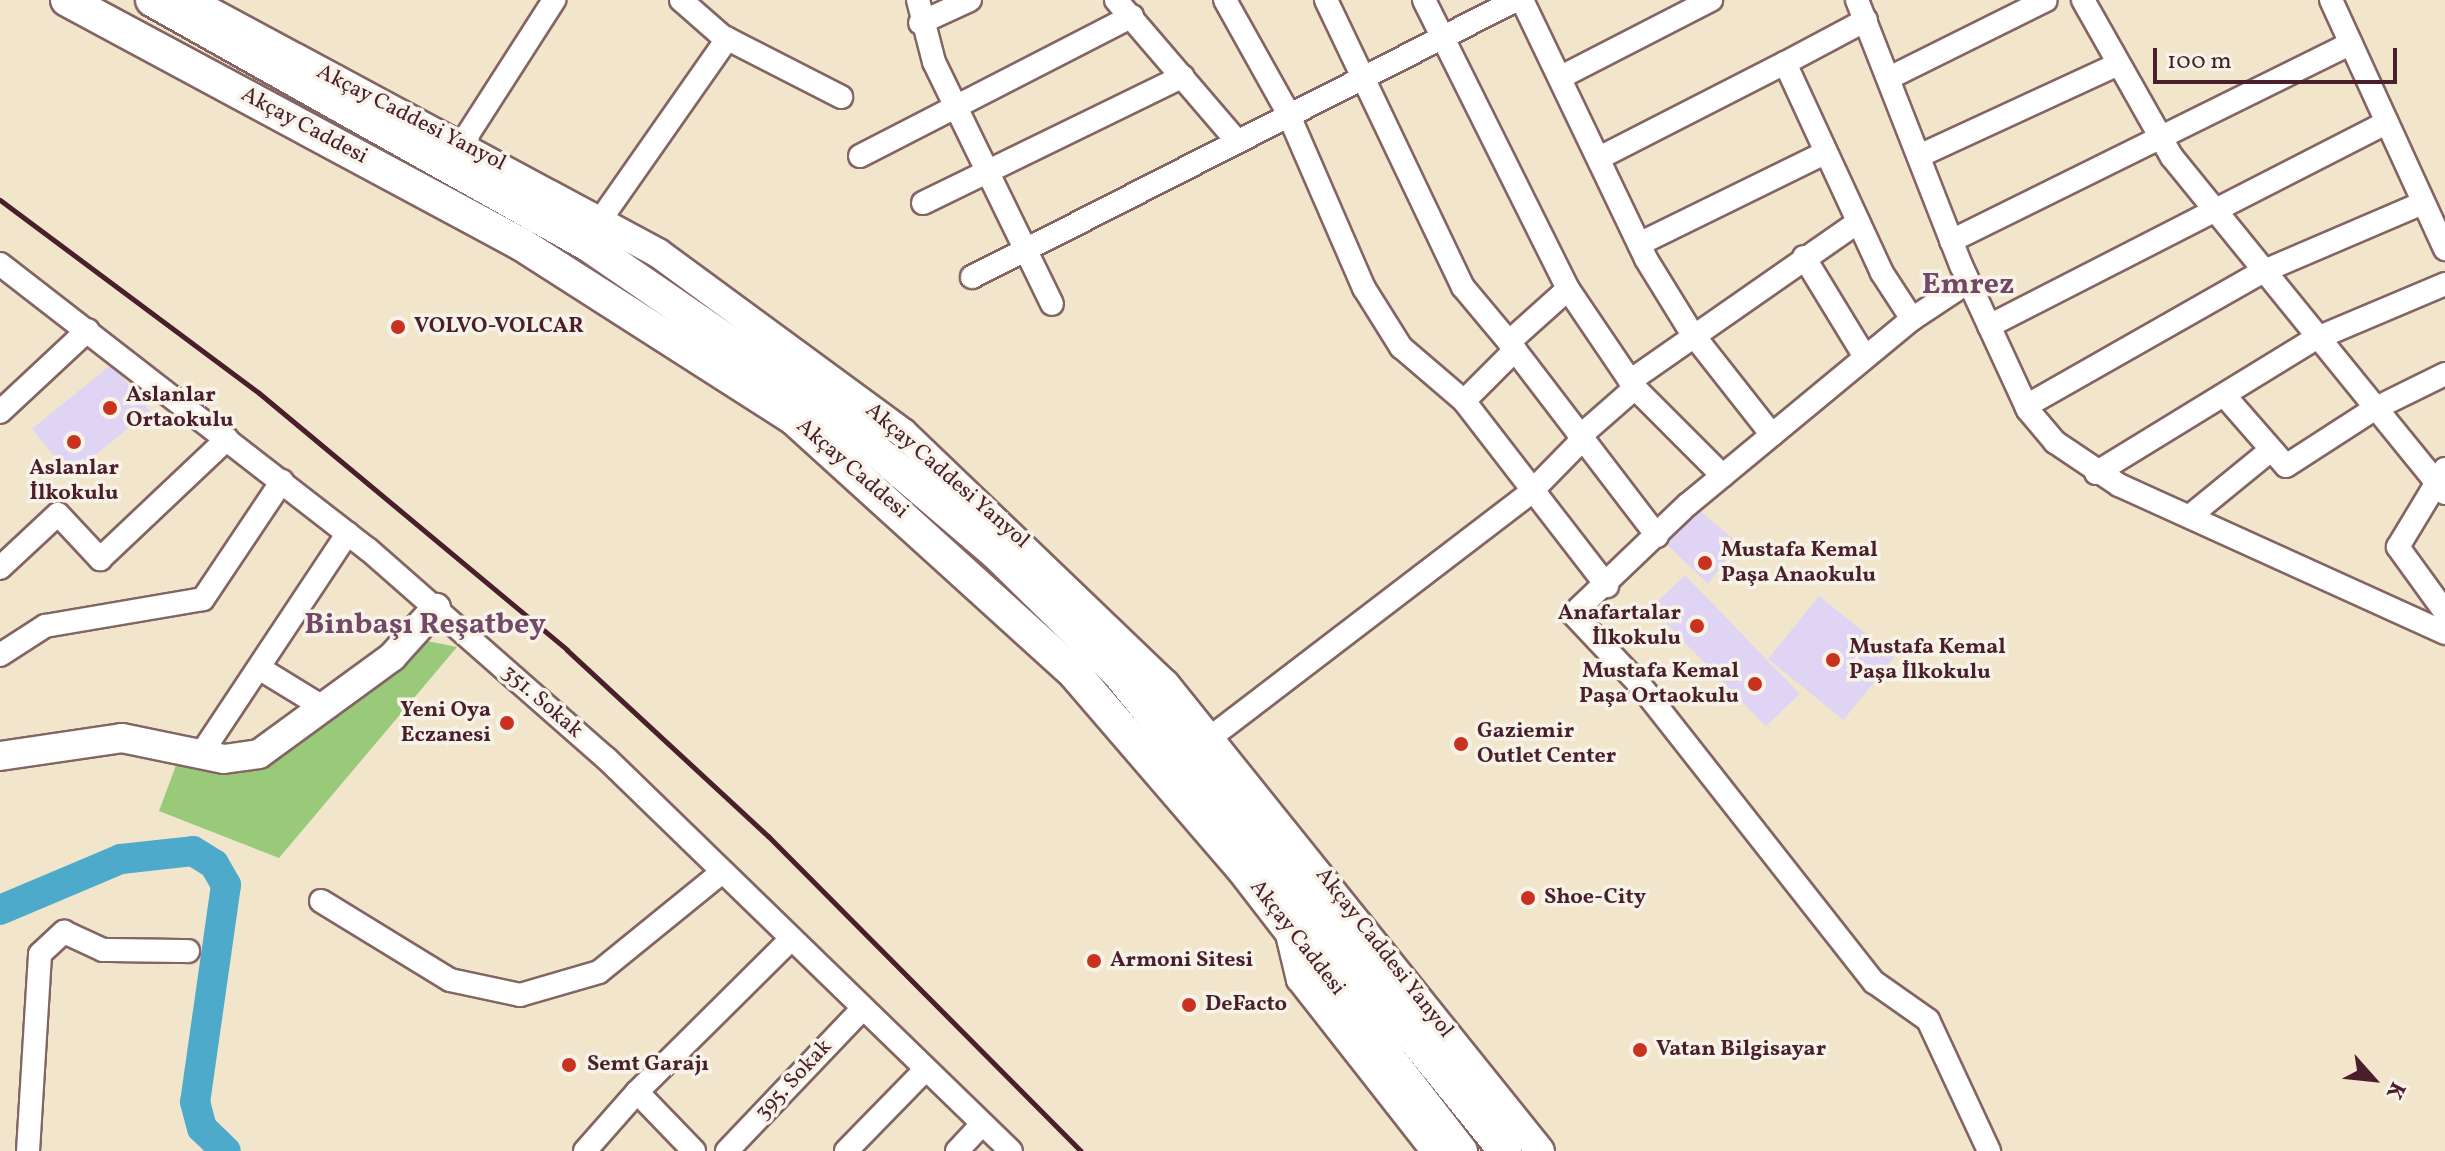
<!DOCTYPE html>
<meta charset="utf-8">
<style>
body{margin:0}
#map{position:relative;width:2445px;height:1151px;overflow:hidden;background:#f1e6cc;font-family:Vollkorn,serif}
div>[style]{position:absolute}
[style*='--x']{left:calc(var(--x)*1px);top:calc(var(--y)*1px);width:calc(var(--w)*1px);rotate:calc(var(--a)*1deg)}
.built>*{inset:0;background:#dfd4f4;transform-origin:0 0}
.green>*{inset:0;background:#98ca79}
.river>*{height:30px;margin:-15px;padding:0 15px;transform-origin:15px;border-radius:15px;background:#4daacb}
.roads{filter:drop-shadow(2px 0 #846563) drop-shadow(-2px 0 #846563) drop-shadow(0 2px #846563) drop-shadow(0 -2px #846563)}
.minor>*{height:22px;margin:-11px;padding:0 11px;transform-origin:11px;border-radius:11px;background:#fff}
.major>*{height:28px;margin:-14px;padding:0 14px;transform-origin:14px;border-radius:14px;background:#fff}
.highway>*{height:32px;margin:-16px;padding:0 16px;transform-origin:16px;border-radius:16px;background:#fff}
.rail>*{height:5px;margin:-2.5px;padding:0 2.5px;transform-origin:2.5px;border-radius:2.5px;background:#4a1f2b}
.dots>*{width:22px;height:22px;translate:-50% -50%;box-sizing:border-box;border:4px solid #f7f3e8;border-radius:50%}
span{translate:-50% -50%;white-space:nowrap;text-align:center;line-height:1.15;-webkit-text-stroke:7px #f7f3e8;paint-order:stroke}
.street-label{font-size:22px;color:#4a1f2b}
.poi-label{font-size:22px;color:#4a1f2b;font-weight:700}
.left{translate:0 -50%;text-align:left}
.right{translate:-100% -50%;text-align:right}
.district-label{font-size:30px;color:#734867;font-weight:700}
.north{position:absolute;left:2333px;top:1039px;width:80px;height:80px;-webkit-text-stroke:6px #f7f3e8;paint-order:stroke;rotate:117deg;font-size:22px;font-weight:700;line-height:32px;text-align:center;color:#4a1f2b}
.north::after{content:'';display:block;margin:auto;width:28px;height:36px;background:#4a1f2b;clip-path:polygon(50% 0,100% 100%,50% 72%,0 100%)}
.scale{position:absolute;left:2153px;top:48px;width:244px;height:36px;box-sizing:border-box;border:4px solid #4a1f2b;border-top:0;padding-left:10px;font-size:24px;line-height:28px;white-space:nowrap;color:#4a1f2b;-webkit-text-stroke:6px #f7f3e8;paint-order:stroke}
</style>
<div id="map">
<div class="built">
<i style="left:112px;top:364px;width:60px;height:103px;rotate:51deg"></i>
<i style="clip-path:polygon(1693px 505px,1738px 543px,1708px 584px,1659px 537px)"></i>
<i style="left:1685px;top:575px;width:165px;height:47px;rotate:46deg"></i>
<i style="left:1819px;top:596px;width:97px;height:81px;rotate:39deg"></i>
</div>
<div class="green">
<i style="clip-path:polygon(427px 641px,457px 647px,279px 858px,159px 811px,178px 760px,214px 768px,389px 671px)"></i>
</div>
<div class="river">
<i style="--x:0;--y:910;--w:131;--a:-22.9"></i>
<i style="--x:121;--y:859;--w:72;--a:-6.3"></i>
<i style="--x:193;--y:851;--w:25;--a:32"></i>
<i style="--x:214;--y:864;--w:24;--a:60"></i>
<i style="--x:226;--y:885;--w:219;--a:98.1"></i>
<i style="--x:195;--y:1102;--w:27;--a:75"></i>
<i style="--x:202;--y:1128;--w:33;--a:44"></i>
</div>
<div class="roads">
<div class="minor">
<i style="--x:681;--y:0;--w:55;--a:41.3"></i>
<i style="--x:722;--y:36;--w:134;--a:27.1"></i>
<i style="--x:918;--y:0;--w:64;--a:75.5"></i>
<i style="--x:934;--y:62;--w:269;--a:64"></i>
<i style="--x:1116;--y:0;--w:183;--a:49.4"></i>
<i style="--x:1225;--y:0;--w:127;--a:60.8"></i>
<i style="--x:1287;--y:111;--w:193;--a:66.5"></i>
<i style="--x:1364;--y:288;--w:70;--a:57.9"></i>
<i style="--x:1401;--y:347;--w:83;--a:40.6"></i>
<i style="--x:1326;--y:0;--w:318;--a:64.5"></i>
<i style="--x:1463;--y:287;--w:72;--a:50.1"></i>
<i style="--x:1424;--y:0;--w:323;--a:63.5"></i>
<i style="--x:1568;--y:289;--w:79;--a:138.1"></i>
<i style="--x:1509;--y:342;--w:10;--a:53"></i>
<i style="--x:1515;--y:350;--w:72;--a:135"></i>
<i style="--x:1464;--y:401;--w:234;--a:52.3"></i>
<i style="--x:1522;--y:0;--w:287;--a:64.4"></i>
<i style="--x:1646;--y:259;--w:86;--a:58.3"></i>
<i style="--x:1691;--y:332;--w:131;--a:51.8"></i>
<i style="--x:1857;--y:0;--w:285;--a:68.6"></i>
<i style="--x:1961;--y:265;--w:160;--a:65.2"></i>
<i style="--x:2028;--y:410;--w:42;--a:49.8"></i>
<i style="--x:2055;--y:442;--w:77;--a:33.9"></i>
<i style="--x:2119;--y:485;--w:358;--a:24.4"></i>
<i style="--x:2083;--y:0;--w:180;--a:60.5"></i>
<i style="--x:2172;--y:157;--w:433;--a:50.9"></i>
<i style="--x:2331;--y:0;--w:274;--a:65.4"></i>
<i style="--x:1866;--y:20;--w:92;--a:152"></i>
<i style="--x:1785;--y:63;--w:231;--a:65.2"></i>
<i style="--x:1882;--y:273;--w:55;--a:56.9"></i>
<i style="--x:920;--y:23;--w:55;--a:-24.7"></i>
<i style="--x:1561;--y:77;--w:169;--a:-27.2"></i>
<i style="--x:1889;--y:78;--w:175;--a:-26.4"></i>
<i style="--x:463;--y:142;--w:169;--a:-57.3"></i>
<i style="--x:860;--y:156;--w:306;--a:-27.2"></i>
<i style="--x:1919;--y:156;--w:219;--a:-24.8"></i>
<i style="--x:1601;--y:157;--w:207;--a:-27.1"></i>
<i style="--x:923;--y:203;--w:289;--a:-26"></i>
<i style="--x:601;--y:219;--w:220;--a:-55"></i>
<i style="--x:1951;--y:241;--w:446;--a:-26.3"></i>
<i style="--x:1639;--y:244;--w:207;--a:-26.1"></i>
<i style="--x:1804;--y:257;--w:117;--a:58.6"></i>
<i style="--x:0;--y:264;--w:467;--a:37.8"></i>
<i style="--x:369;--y:550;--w:315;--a:41.3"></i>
<i style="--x:606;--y:758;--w:564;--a:44.14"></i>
<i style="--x:972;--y:277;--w:610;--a:-26.98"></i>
<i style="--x:1968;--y:282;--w:67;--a:146.5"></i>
<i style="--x:1912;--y:319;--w:291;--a:140.4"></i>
<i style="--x:1688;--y:504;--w:159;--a:136.3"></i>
<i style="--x:1573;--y:614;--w:98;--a:46.7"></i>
<i style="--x:1640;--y:685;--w:378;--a:51.8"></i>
<i style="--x:1874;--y:982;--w:66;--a:35.1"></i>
<i style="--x:1928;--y:1020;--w:145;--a:65"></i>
<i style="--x:1568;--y:289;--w:120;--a:55.9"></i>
<i style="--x:1635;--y:388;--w:124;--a:45"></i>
<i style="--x:1989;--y:326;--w:447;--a:-27.1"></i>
<i style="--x:1515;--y:350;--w:234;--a:52.6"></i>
<i style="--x:1630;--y:381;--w:278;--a:-34.9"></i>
<i style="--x:2224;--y:395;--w:94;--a:48.9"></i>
<i style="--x:2286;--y:466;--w:105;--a:-32.9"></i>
<i style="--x:2374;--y:409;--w:79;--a:-26.2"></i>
<i style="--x:2026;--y:406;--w:274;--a:-29.6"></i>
<i style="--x:2264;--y:271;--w:173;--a:-23.2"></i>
<i style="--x:0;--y:412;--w:120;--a:-43"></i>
<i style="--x:1579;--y:437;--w:74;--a:-41.2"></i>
<i style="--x:2445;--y:469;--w:91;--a:121.1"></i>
<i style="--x:2398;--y:547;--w:80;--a:54.1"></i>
<i style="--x:2096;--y:473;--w:257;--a:-31.5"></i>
<i style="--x:2315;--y:339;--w:141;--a:-22.9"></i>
<i style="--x:2190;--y:516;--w:104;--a:-39.2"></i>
<i style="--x:0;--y:568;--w:79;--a:-43"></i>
<i style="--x:58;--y:514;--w:62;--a:47"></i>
<i style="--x:100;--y:559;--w:175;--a:-43.4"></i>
<i style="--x:0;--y:655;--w:54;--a:-32.8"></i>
<i style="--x:45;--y:626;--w:160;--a:-9.7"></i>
<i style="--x:203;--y:599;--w:142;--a:-56.2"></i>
<i style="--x:259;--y:668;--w:73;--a:31.5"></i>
<i style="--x:1211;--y:737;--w:403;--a:-37.4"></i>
<i style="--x:1531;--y:492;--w:71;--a:-45.6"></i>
<i style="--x:201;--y:754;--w:265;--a:-56.4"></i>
<i style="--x:321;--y:901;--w:151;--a:31.5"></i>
<i style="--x:450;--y:980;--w:72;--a:12.1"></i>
<i style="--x:520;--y:995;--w:82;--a:-16.2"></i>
<i style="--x:599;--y:972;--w:159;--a:-39.1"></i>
<i style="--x:1285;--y:926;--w:56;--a:76.5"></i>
<i style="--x:1298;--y:980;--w:217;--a:51.9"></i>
<i style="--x:28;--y:1151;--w:197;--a:-86.5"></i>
<i style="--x:40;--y:954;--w:33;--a:-43"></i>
<i style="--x:64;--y:932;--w:43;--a:24.8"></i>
<i style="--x:103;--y:950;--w:85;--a:0.7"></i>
<i style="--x:585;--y:1151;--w:79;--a:-48.6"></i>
<i style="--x:694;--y:1151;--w:82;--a:-134"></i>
<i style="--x:637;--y:1092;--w:217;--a:-44.8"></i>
<i style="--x:727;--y:1151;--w:196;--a:-46.4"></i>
<i style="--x:846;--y:1151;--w:113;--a:-45.7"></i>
<i style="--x:957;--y:1151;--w:37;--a:-47"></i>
</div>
<div class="major">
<i style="--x:188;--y:0;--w:534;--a:28.29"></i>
<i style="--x:658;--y:253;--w:304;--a:36.3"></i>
<i style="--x:903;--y:433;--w:363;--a:43.8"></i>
<i style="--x:1165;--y:684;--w:599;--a:51.24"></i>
<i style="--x:0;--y:756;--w:123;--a:-8.4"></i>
<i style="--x:122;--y:738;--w:104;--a:11.6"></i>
<i style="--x:224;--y:759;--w:35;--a:-8"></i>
<i style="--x:259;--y:754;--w:165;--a:-36.1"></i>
<i style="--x:392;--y:657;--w:66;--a:-48.1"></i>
</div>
<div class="highway">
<i style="--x:67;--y:0;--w:515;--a:28.26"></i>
<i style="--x:521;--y:244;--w:322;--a:32.6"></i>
<i style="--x:792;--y:417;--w:382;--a:42.2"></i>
<i style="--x:1075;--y:674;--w:256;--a:49.3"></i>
<i style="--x:1242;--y:868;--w:358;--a:52.3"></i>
<i style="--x:152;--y:0;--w:500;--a:29.33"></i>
<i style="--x:588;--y:245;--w:296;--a:34.5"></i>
<i style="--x:832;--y:413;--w:218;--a:40.5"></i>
<i style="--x:998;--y:555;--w:170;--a:44.5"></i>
<i style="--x:1119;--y:674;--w:614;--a:51.02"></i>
</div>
</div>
<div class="rail">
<i style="--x:0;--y:200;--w:323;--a:36.7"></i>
<i style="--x:259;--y:393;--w:401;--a:39.8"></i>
<i style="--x:567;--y:650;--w:274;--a:42.8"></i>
<i style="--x:768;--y:836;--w:444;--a:45.2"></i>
</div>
<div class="dots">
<i style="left:398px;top:327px;background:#c8321e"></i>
<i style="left:110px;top:408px;background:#c8321e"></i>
<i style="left:74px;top:442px;background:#c8321e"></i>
<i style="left:1705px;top:563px;background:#c8321e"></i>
<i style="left:1697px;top:626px;background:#c8321e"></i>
<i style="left:1833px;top:660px;background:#c8321e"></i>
<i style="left:1755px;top:684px;background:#c8321e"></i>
<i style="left:507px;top:723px;background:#c8321e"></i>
<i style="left:1461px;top:744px;background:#c8321e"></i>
<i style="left:1528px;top:898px;background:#c8321e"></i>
<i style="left:1094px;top:961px;background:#c8321e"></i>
<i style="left:1189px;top:1005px;background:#c8321e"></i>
<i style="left:1640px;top:1050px;background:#c8321e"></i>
<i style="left:569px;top:1065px;background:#c8321e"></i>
</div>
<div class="street-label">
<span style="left:411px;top:118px;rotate:27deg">Akçay Caddesi Yanyol</span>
<span style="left:304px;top:126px;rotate:28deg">Akçay Caddesi</span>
<span style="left:852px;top:469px;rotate:41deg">Akçay Caddesi</span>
<span style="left:947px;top:476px;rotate:41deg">Akçay Caddesi Yanyol</span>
<span style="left:542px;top:702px;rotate:41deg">351. Sokak</span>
<span style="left:1297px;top:938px;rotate:52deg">Akçay Caddesi</span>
<span style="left:1384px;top:953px;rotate:52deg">Akçay Caddesi Yanyol</span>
<span style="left:794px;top:1080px;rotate:-47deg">395. Sokak</span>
</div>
<div class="poi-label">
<span class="left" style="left:414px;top:327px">VOLVO-VOLCAR</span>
<span class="left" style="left:126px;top:408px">Aslanlar<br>Ortaokulu</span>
<span style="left:74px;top:481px">Aslanlar<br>İlkokulu</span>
<span class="left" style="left:1721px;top:563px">Mustafa Kemal<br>Paşa Anaokulu</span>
<span class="right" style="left:1681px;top:626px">Anafartalar<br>İlkokulu</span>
<span class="left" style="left:1849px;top:660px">Mustafa Kemal<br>Paşa İlkokulu</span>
<span class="right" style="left:1739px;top:684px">Mustafa Kemal<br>Paşa Ortaokulu</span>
<span class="right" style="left:491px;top:723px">Yeni Oya<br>Eczanesi</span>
<span class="left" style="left:1477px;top:744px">Gaziemir<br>Outlet Center</span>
<span class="left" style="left:1544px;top:898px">Shoe-City</span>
<span class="left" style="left:1110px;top:961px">Armoni Sitesi</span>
<span class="left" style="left:1205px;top:1005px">DeFacto</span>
<span class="left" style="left:1656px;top:1050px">Vatan Bilgisayar</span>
<span class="left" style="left:587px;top:1065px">Semt Garajı</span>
</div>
<div class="district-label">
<span style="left:1968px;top:285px">Emrez</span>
<span style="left:425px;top:625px">Binbaşı Reşatbey</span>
</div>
<div class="north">K</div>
<div class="scale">100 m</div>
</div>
